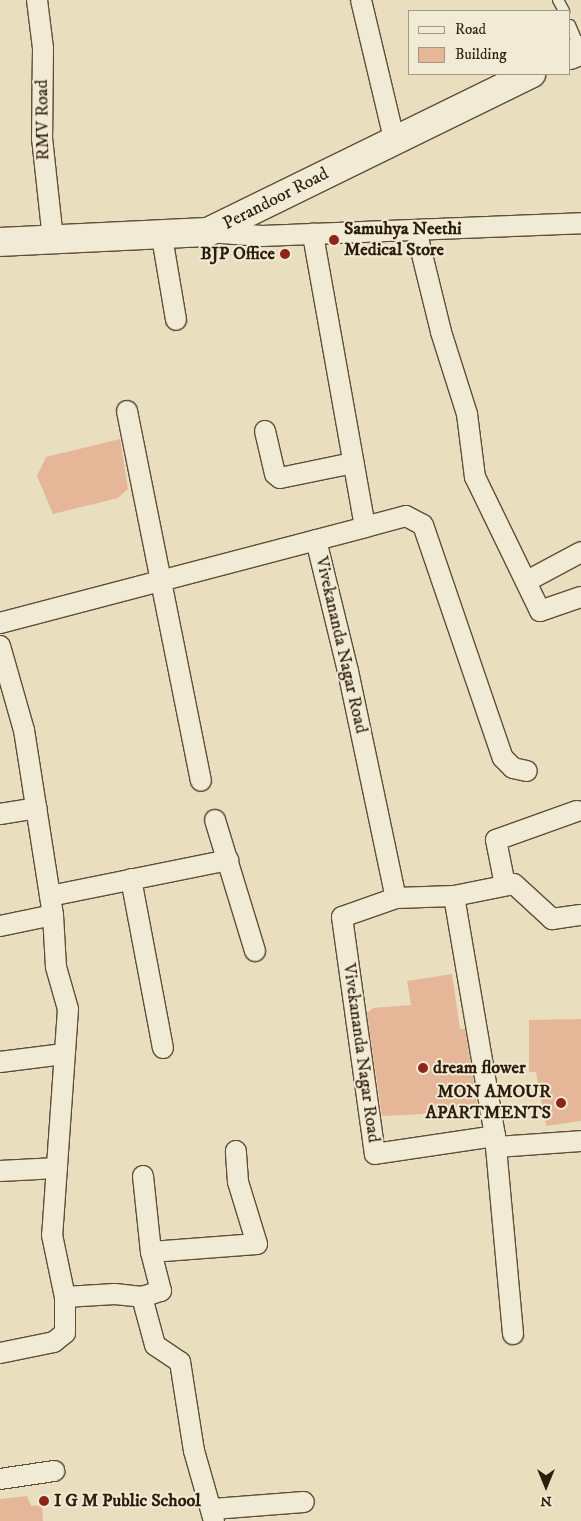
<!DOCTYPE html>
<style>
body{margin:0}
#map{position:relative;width:581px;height:1521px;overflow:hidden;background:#e9dfbf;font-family:"IM FELL DW Pica",serif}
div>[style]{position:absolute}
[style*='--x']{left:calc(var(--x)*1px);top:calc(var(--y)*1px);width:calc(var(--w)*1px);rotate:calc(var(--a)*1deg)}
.building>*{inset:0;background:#e5b698}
.roads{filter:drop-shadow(1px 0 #5e4e39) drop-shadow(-1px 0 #5e4e39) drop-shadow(0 1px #5e4e39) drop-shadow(0 -1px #5e4e39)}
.lane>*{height:10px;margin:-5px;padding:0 5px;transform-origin:5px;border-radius:5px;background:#f1ead5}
.street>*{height:20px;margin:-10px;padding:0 10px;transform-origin:10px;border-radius:10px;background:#f1ead5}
.secondary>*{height:28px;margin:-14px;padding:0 14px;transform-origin:14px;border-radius:14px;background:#f1ead5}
.dots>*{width:14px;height:14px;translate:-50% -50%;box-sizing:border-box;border:2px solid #f1ead5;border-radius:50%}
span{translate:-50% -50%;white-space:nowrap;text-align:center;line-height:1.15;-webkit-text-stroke:4px #f1ead5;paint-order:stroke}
.street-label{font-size:18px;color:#2f1d0c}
.poi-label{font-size:18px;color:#2f1d0c;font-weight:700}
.left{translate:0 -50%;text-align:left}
.right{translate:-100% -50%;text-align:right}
.legend{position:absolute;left:408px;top:10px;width:162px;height:65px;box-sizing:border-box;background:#f1ead5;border:1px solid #a39885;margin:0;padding:6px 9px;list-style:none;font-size:15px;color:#2f1d0c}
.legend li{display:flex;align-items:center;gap:10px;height:25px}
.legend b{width:25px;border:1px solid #a39885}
.north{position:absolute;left:521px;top:1461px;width:50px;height:50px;-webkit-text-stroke:4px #f1ead5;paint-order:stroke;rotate:180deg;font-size:14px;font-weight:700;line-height:20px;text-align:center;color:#2f1d0c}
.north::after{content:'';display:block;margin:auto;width:18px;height:22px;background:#2f1d0c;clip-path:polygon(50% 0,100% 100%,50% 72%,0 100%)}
</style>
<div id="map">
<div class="building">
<i style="clip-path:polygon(120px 439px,128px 489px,118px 498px,53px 514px,37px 476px,46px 457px)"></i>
<i style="clip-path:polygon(452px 974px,460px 1029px,465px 1029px,477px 1104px,423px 1114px,382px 1116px,367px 1013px,373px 1008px,411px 1005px,407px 981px)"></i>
<i style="clip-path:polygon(581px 1019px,581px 1121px,546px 1126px,536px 1072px,529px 1072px,529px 1020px)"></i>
<i style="clip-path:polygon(27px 1496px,31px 1506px,42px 1505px,43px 1521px,0 1521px,0 1499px)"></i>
</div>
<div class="roads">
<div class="lane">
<i style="--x:558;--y:0;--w:13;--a:61"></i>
<i style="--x:570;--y:25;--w:26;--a:67"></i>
</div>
<div class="street">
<i style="--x:37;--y:0;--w:48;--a:82.9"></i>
<i style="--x:43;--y:48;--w:90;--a:90.6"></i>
<i style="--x:42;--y:138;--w:102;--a:83.8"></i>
<i style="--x:361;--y:0;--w:143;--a:76.6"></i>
<i style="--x:416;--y:230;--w:105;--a:76.2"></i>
<i style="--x:441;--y:332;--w:86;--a:72.4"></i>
<i style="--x:467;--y:414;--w:64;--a:82.8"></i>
<i style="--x:475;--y:477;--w:149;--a:64.1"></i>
<i style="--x:540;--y:611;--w:43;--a:-18.9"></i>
<i style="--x:208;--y:232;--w:54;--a:4.2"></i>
<i style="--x:262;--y:236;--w:319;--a:-2.3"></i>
<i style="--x:162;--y:237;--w:84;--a:80.4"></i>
<i style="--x:127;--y:411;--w:377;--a:78.7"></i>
<i style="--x:265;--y:431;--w:44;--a:76.9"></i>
<i style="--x:275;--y:474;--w:6;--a:39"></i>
<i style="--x:280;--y:478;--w:75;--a:-11.6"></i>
<i style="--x:365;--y:527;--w:42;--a:-15"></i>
<i style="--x:406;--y:516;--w:19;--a:28"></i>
<i style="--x:423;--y:525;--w:246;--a:71.1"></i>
<i style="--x:503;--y:758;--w:14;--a:45"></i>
<i style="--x:513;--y:768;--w:14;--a:12"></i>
<i style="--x:316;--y:540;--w:135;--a:76.3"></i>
<i style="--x:348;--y:671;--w:232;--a:78.1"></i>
<i style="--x:396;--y:898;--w:57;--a:160.6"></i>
<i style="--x:342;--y:917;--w:239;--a:82.1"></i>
<i style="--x:375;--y:1154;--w:121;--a:-8.5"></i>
<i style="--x:495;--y:1136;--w:243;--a:-99.7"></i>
<i style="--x:454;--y:896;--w:58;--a:178"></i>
<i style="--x:527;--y:581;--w:61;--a:-28.2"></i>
<i style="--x:0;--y:623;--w:377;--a:-14.7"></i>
<i style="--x:365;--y:527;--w:298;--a:-100.1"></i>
<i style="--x:0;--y:646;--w:87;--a:74.1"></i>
<i style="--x:24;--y:730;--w:187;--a:81.1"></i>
<i style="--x:53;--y:915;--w:52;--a:86.7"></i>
<i style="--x:56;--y:967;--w:44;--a:74.1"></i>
<i style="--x:68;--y:1009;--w:227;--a:94"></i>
<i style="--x:52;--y:1235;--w:63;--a:78.2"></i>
<i style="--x:65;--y:1297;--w:36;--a:90"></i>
<i style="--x:65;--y:1333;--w:14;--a:141"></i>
<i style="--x:54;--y:1342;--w:55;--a:168.5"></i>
<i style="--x:0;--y:814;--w:37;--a:-9"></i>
<i style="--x:215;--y:820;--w:137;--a:73"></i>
<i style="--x:131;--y:879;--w:172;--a:79.3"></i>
<i style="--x:505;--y:885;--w:46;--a:-101.3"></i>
<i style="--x:496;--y:840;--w:86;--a:-19.7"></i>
<i style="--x:50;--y:896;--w:182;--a:-11.4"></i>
<i style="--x:454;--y:896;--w:61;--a:-11.3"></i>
<i style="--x:514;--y:884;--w:52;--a:42.6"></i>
<i style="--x:552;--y:919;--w:29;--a:-8"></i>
<i style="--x:0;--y:926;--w:54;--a:-11.7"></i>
<i style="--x:0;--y:1062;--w:64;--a:-7.2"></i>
<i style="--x:495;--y:1136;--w:199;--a:84.8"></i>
<i style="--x:496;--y:1147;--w:85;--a:-4"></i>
<i style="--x:0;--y:1171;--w:57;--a:-3"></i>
<i style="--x:143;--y:1176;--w:76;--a:84"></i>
<i style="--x:65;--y:1297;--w:50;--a:-3.4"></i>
<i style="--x:115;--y:1294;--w:27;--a:6"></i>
<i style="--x:0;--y:1479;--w:55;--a:-8.4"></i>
<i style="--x:213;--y:1509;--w:91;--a:-4.4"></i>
<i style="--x:214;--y:1521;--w:73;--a:-105.9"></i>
<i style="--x:194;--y:1451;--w:90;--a:-98.9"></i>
<i style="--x:180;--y:1362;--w:30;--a:-146"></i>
<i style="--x:155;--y:1345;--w:50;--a:-105.2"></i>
<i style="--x:142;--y:1297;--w:20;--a:-18"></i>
<i style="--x:161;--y:1291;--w:40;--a:-104.4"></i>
<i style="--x:151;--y:1252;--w:106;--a:-4.3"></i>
<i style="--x:257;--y:1244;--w:65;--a:-107"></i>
<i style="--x:238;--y:1182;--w:31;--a:-94"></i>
</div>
<div class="secondary">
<i style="--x:570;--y:55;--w:12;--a:-24"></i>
<i style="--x:0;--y:242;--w:208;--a:-2.8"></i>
<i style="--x:208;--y:232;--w:360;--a:-26.1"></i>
</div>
</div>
<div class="dots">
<i style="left:334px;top:240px;background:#8f2418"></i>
<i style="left:285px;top:254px;background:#8f2418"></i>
<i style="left:423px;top:1068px;background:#8f2418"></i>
<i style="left:561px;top:1103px;background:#8f2418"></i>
<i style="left:44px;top:1501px;background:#8f2418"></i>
</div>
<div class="street-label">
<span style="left:43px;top:120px;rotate:-91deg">RMV Road</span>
<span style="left:276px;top:199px;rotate:-27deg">Perandoor Road</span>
<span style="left:341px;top:645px;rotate:77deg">Vivekananda Nagar Road</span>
<span style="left:361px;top:1053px;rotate:82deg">Vivekananda Nagar Road</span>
</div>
<div class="poi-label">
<span class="left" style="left:344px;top:240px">Samuhya Neethi<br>Medical Store</span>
<span class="right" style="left:275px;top:254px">BJP Office</span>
<span class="left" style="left:433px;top:1068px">dream flower</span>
<span class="right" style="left:551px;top:1103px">MON AMOUR<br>APARTMENTS</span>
<span class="left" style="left:54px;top:1501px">I G M Public School</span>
</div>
<ul class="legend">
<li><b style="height:6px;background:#f1ead5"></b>Road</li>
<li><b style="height:14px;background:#e5b698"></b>Building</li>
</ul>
<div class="north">N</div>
</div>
